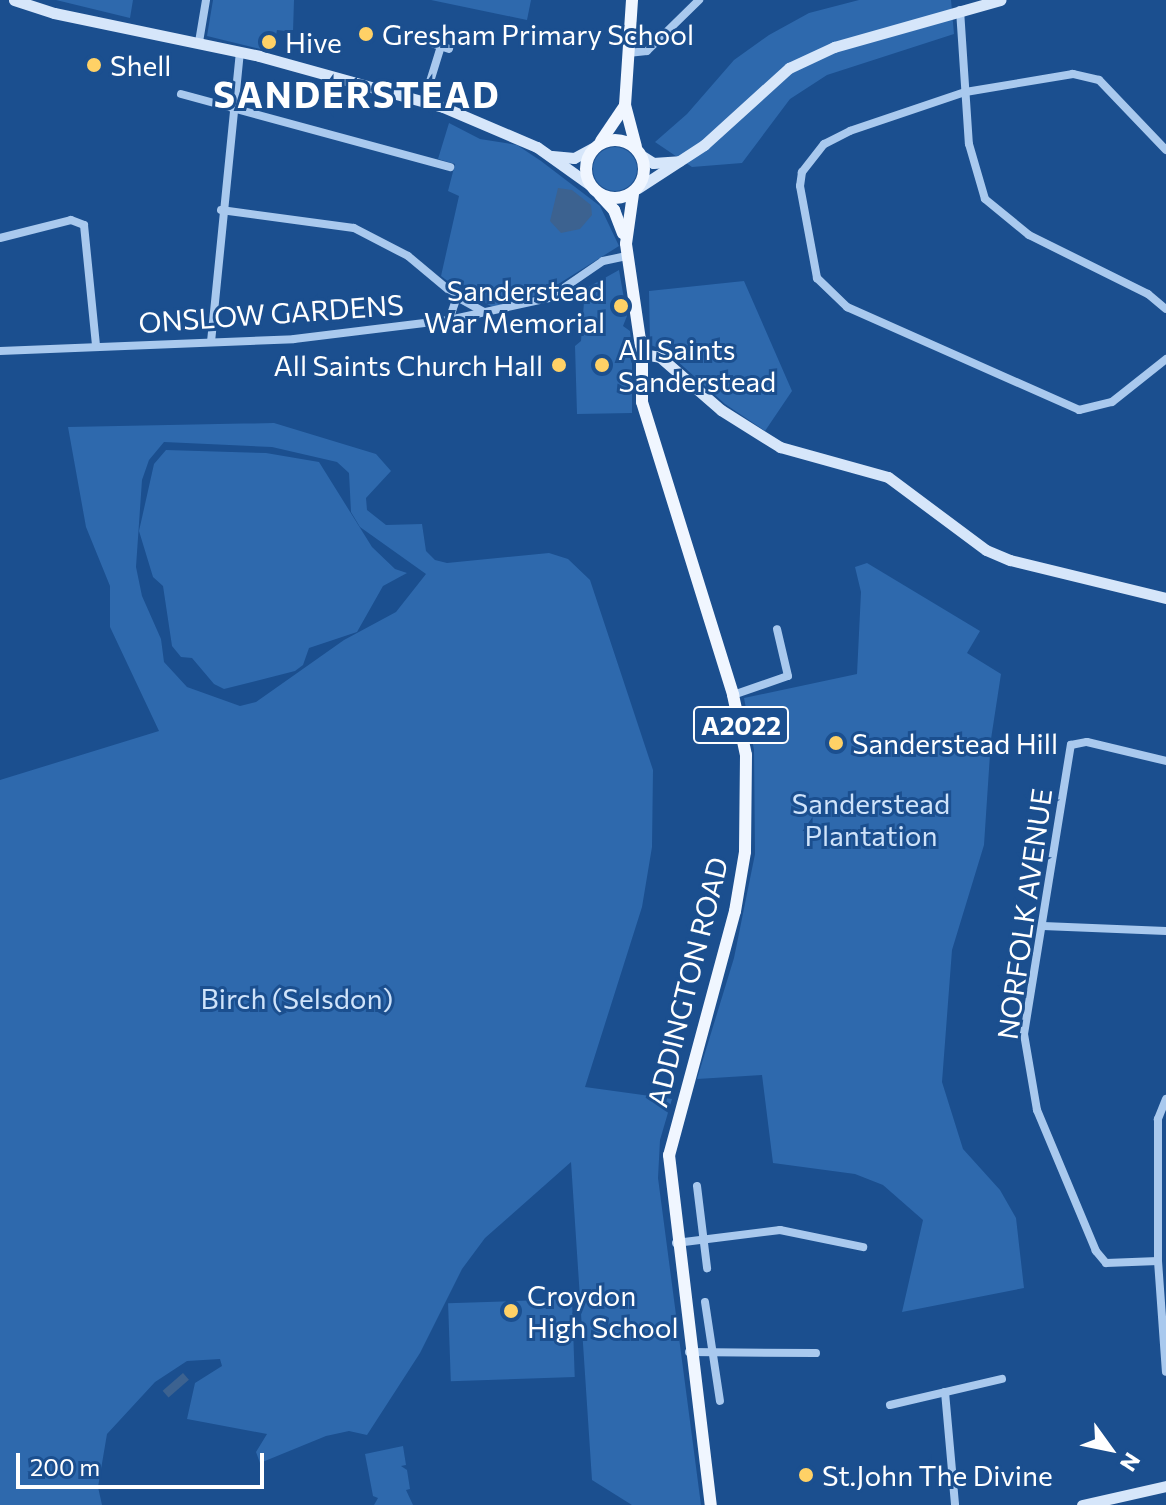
<!DOCTYPE html>
<style>
body{margin:0}
#map{position:relative;width:1166px;height:1505px;overflow:hidden;background:#1b4f8f;font-family:Commissioner,sans-serif}
div>[style]{position:absolute}
[style*='--x']{left:calc(var(--x)*1px);top:calc(var(--y)*1px);width:calc(var(--w)*1px);rotate:calc(var(--a)*1deg)}
.green>*{inset:0;background:#2e69ad;transform-origin:0 0}
.round{border-radius:50%}
.water>*{inset:0;background:#3c6290;transform-origin:0 0}
.street>*{height:8px;margin:-4px;padding:0 4px;transform-origin:4px;border-radius:4px;background:#a9c9ee}
.secondary>*{height:11px;margin:-5.5px;padding:0 5.5px;transform-origin:5.5px;border-radius:5.5px;background:#d6e6fa}
.primary>*{height:12px;margin:-6px;padding:0 6px;transform-origin:6px;border-radius:6px;background:#f0f6ff}
.primary>.ring{margin:-6px;padding:0;box-sizing:content-box;background:none;border:12px solid #f0f6ff;border-radius:50%}
.dots>*{width:22px;height:22px;translate:-50% -50%;box-sizing:border-box;border:4px solid #1b4f8f;border-radius:50%}
span{translate:-50% -50%;white-space:nowrap;text-align:center;line-height:1.15;-webkit-text-stroke:6px #1b4f8f;paint-order:stroke}
.shield-label span{padding:2px 6px;background:#1b4f8f;border:2px solid;border-radius:6px;-webkit-text-stroke-width:0}
.shield-label{font-size:26px;color:#fff;font-weight:700}
.poi-label{font-size:28px;color:#fff}
.left{translate:0 -50%;text-align:left}
.right{translate:-100% -50%;text-align:right}
.street-label{font-size:28px;color:#fff}
.park-label{font-size:28px;color:#cfe3fa}
.district-label{font-size:36px;color:#fff;font-weight:700;letter-spacing:2px}
.north{position:absolute;left:1070px;top:1409px;width:80px;height:80px;-webkit-text-stroke:6px #1b4f8f;paint-order:stroke;rotate:123deg;font-size:22px;font-weight:700;line-height:32px;text-align:center;color:#fff}
.north::after{content:'';display:block;margin:auto;width:28px;height:36px;background:#fff;clip-path:polygon(50% 0,100% 100%,50% 72%,0 100%)}
.scale{position:absolute;left:16px;top:1453px;width:248px;height:36px;box-sizing:border-box;border:4px solid #fff;border-top:0;padding-left:10px;font-size:24px;line-height:28px;white-space:nowrap;color:#fff;-webkit-text-stroke:6px #1b4f8f;paint-order:stroke}
</style>
<div id="map">
<div class="green">
<i style="clip-path:polygon(56px 0,133px 0,130px 18px)"></i>
<i style="clip-path:polygon(213px 0,294px 0,293px 32px,277px 30px,273px 52px,207px 36px)"></i>
<i style="clip-path:polygon(431px 0,531px 0,527px 20px)"></i>
<i style="clip-path:polygon(859px 0,951px 0,954px 34px,827px 75px,790px 99px,742px 163px,692px 167px,655px 142px,687px 114px,734px 60px,769px 35px,809px 13px)"></i>
<i style="clip-path:polygon(449px 123px,480px 139px,517px 145px,541px 161px,600px 206px,619px 246px,544px 293px,495px 308px,461px 291px,441px 276px,459px 196px,448px 191px,455px 164px,438px 159px)"></i>
<i class="round" style="left:593px;top:147px;width:44px;height:44px"></i>
<i style="clip-path:polygon(619px 270px,627px 316px,623px 326px,630px 331px,632px 349px,632px 413px,577px 414px,575px 346px,581px 341px,585px 289px)"></i>
<i style="clip-path:polygon(744px 281px,792px 391px,765px 431px,725px 404px,665px 350px,650px 345px,649px 291px)"></i>
<i style="clip-path:polygon(evenodd,274px 423px,376px 454px,391px 471px,366px 498px,367px 510px,386px 525px,422px 524px,426px 551px,435px 560px,447px 563px,549px 553px,568px 559px,590px 580px,653px 770px,652px 847px,642px 907px,585px 1087px,672px 1099px,660px 1140px,658px 1178px,701px 1505px,632px 1505px,592px 1480px,571px 1162px,485px 1238px,462px 1269px,420px 1353px,367px 1435px,349px 1431px,326px 1436px,260px 1463px,256px 1452px,267px 1434px,187px 1419px,195px 1383px,222px 1366px,220px 1359px,187px 1361px,155px 1382px,107px 1434px,98px 1487px,102px 1505px,0 1505px,0 780px,159px 731px,110px 627px,110px 586px,86px 527px,68px 427px,274px 423px,164px 442px,272px 447px,337px 462px,349px 473px,351px 512px,360px 527px,426px 574px,396px 612px,344px 640px,256px 702px,240px 706px,187px 687px,164px 662px,161px 639px,142px 596px,136px 567px,142px 480px,149px 460px,164px 442px)"></i>
<i style="clip-path:polygon(166px 450px,266px 453px,319px 462px,372px 547px,395px 569px,407px 573px,383px 586px,357px 632px,309px 648px,303px 665px,295px 671px,224px 689px,214px 684px,192px 658px,181px 657px,172px 646px,163px 586px,153px 577px,139px 531px,154px 464px)"></i>
<i style="clip-path:polygon(867px 563px,980px 631px,967px 653px,1001px 674px,991px 739px,984px 845px,952px 950px,942px 1082px,963px 1149px,1000px 1190px,1016px 1218px,1024px 1288px,902px 1312px,923px 1220px,883px 1185px,855px 1174px,773px 1163px,762px 1075px,697px 1079px,734px 958px,755px 854px,754px 750px,744px 698px,857px 674px,861px 592px,855px 567px)"></i>
<i style="left:572px;top:1299px;width:78px;height:124px;rotate:88deg"></i>
<i style="clip-path:polygon(403px 1446px,406px 1465px,401px 1466px,407px 1470px,410px 1489px,406px 1490px,413px 1505px,374px 1505px,378px 1498px,373px 1496px,365px 1454px)"></i>
</div>
<div class="water">
<i style="clip-path:polygon(558px 188px,572px 190px,591px 205px,592px 215px,580px 229px,561px 233px,550px 221px)"></i>
<i style="left:183px;top:1373px;width:9px;height:27px;rotate:49deg"></i>
</div>
<div class="street">
<i style="--x:960;--y:10;--w:134;--a:86.2"></i>
<i style="--x:969;--y:144;--w:57;--a:73.8"></i>
<i style="--x:985;--y:199;--w:57;--a:39.3"></i>
<i style="--x:1029;--y:235;--w:133;--a:26.4"></i>
<i style="--x:1148;--y:294;--w:23;--a:40"></i>
<i style="--x:199;--y:42;--w:43;--a:-80.5"></i>
<i style="--x:431;--y:43;--w:19;--a:18"></i>
<i style="--x:628;--y:53;--w:19;--a:-6"></i>
<i style="--x:647;--y:51;--w:73;--a:-44.4"></i>
<i style="--x:181;--y:94;--w:279;--a:15.2"></i>
<i style="--x:424;--y:101;--w:58;--a:-72.8"></i>
<i style="--x:1166;--y:150;--w:97;--a:-133.7"></i>
<i style="--x:1099;--y:80;--w:27;--a:-167"></i>
<i style="--x:1073;--y:74;--w:109;--a:170.5"></i>
<i style="--x:965;--y:92;--w:121;--a:161.3"></i>
<i style="--x:850;--y:131;--w:29;--a:153"></i>
<i style="--x:824;--y:144;--w:36;--a:128"></i>
<i style="--x:802;--y:172;--w:14;--a:98"></i>
<i style="--x:800;--y:186;--w:94;--a:79.5"></i>
<i style="--x:817;--y:278;--w:42;--a:44"></i>
<i style="--x:847;--y:307;--w:254;--a:23.9"></i>
<i style="--x:1079;--y:410;--w:34;--a:-14"></i>
<i style="--x:1112;--y:402;--w:69;--a:-38.5"></i>
<i style="--x:221;--y:210;--w:134;--a:7.7"></i>
<i style="--x:354;--y:228;--w:61;--a:27.4"></i>
<i style="--x:408;--y:256;--w:64;--a:39.9"></i>
<i style="--x:457;--y:297;--w:35;--a:29"></i>
<i style="--x:0;--y:238;--w:73;--a:-14.2"></i>
<i style="--x:71;--y:220;--w:14;--a:21"></i>
<i style="--x:84;--y:225;--w:122;--a:84.3"></i>
<i style="--x:449;--y:320;--w:24;--a:-71"></i>
<i style="--x:211;--y:342;--w:291;--a:-84.3"></i>
<i style="--x:0;--y:351;--w:294;--a:-2.3"></i>
<i style="--x:294;--y:339;--w:156;--a:-7"></i>
<i style="--x:449;--y:320;--w:102;--a:-12.4"></i>
<i style="--x:549;--y:298;--w:65;--a:-34.4"></i>
<i style="--x:603;--y:261;--w:24;--a:-12"></i>
<i style="--x:733;--y:695;--w:58;--a:-19.1"></i>
<i style="--x:788;--y:676;--w:48;--a:-103.2"></i>
<i style="--x:1043;--y:926;--w:123;--a:2.3"></i>
<i style="--x:1166;--y:1099;--w:22;--a:112"></i>
<i style="--x:1158;--y:1119;--w:142;--a:90"></i>
<i style="--x:1158;--y:1261;--w:111;--a:85.9"></i>
<i style="--x:697;--y:1186;--w:83;--a:83"></i>
<i style="--x:676;--y:1243;--w:105;--a:-7.1"></i>
<i style="--x:780;--y:1230;--w:85;--a:11.6"></i>
<i style="--x:1158;--y:1261;--w:52;--a:177.8"></i>
<i style="--x:1106;--y:1263;--w:16;--a:-130"></i>
<i style="--x:1096;--y:1251;--w:153;--a:-112.7"></i>
<i style="--x:1037;--y:1110;--w:77;--a:-99.7"></i>
<i style="--x:1024;--y:1034;--w:293;--a:-80.8"></i>
<i style="--x:1071;--y:745;--w:16;--a:-11"></i>
<i style="--x:1087;--y:742;--w:81;--a:13.5"></i>
<i style="--x:705;--y:1302;--w:100;--a:81.4"></i>
<i style="--x:689;--y:1352;--w:127;--a:0.5"></i>
<i style="--x:945;--y:1392;--w:113;--a:84.9"></i>
<i style="--x:890;--y:1405;--w:115;--a:-13.1"></i>
</div>
<div class="secondary">
<i style="--x:14;--y:0;--w:42;--a:18"></i>
<i style="--x:54;--y:13;--w:209;--a:11.8"></i>
<i style="--x:259;--y:56;--w:191;--a:15.5"></i>
<i style="--x:443;--y:107;--w:102;--a:23.1"></i>
<i style="--x:537;--y:147;--w:65;--a:35.6"></i>
<i style="--x:552;--y:156;--w:22;--a:5"></i>
<i style="--x:574;--y:158;--w:21;--a:-28"></i>
<i style="--x:642;--y:156;--w:13;--a:32"></i>
<i style="--x:653;--y:163;--w:26;--a:-4"></i>
<i style="--x:638;--y:188;--w:79;--a:-33.1"></i>
<i style="--x:704;--y:145;--w:115;--a:-42.2"></i>
<i style="--x:789;--y:68;--w:50;--a:-25"></i>
<i style="--x:834;--y:47;--w:173;--a:-15.8"></i>
<i style="--x:642;--y:354;--w:18;--a:9"></i>
<i style="--x:660;--y:357;--w:81;--a:41"></i>
<i style="--x:721;--y:410;--w:70;--a:32.1"></i>
<i style="--x:780;--y:447;--w:112;--a:15.5"></i>
<i style="--x:888;--y:477;--w:122;--a:36.7"></i>
<i style="--x:986;--y:550;--w:26;--a:23"></i>
<i style="--x:1010;--y:560;--w:161;--a:13.7"></i>
<i style="--x:1082;--y:1505;--w:86;--a:-12.7"></i>
</div>
<div class="primary">
<i style="--x:632;--y:0;--w:105;--a:93.8"></i>
<i style="--x:625;--y:105;--w:43;--a:75.3"></i>
<i class="ring" style="left:586px;top:140px;width:46px;height:46px"></i>
<i style="--x:601;--y:141;--w:41;--a:-55.9"></i>
<i style="--x:633;--y:194;--w:50;--a:98"></i>
<i style="--x:626;--y:244;--w:111;--a:81.7"></i>
<i style="--x:642;--y:354;--w:48;--a:90"></i>
<i style="--x:642;--y:402;--w:307;--a:72.7"></i>
<i style="--x:733;--y:695;--w:61;--a:77.8"></i>
<i style="--x:746;--y:755;--w:97;--a:90.6"></i>
<i style="--x:745;--y:852;--w:60;--a:99.6"></i>
<i style="--x:735;--y:911;--w:253;--a:105.1"></i>
<i style="--x:669;--y:1155;--w:353;--a:83.2"></i>
<i style="--x:600;--y:195;--w:21;--a:47"></i>
<i style="--x:614;--y:210;--w:25;--a:69"></i>
</div>
<div class="dots">
<i style="left:366px;top:34px;background:#ffd166"></i>
<i style="left:269px;top:42px;background:#ffd166"></i>
<i style="left:94px;top:65px;background:#ffd166"></i>
<i style="left:621px;top:306px;background:#ffd166"></i>
<i style="left:559px;top:365px;background:#ffd166"></i>
<i style="left:602px;top:365px;background:#ffd166"></i>
<i style="left:836px;top:743px;background:#ffd166"></i>
<i style="left:511px;top:1311px;background:#ffd166"></i>
<i style="left:806px;top:1475px;background:#ffd166"></i>
</div>
<div class="shield-label">
<span style="left:741px;top:725px">A2022</span>
</div>
<div class="poi-label">
<span class="left" style="left:382px;top:34px">Gresham Primary School</span>
<span class="left" style="left:285px;top:42px">Hive</span>
<span class="left" style="left:110px;top:65px">Shell</span>
<span class="right" style="left:605px;top:306px">Sanderstead<br>War Memorial</span>
<span class="left" style="left:618px;top:365px">All Saints<br>Sanderstead</span>
<span class="right" style="left:543px;top:365px">All Saints Church Hall</span>
<span class="left" style="left:852px;top:743px">Sanderstead Hill</span>
<span class="left" style="left:527px;top:1311px">Croydon<br>High School</span>
<span class="left" style="left:822px;top:1475px">St.John The Divine</span>
</div>
<div class="street-label">
<span style="left:271px;top:313px;rotate:-4deg">ONSLOW GARDENS</span>
<span style="left:1024px;top:914px;rotate:-82deg">NORFOLK AVENUE</span>
<span style="left:687px;top:982px;rotate:-76deg">ADDINGTON ROAD</span>
</div>
<div class="park-label">
<span style="left:871px;top:819px">Sanderstead<br>Plantation</span>
<span style="left:297px;top:998px">Birch (Selsdon)</span>
</div>
<div class="district-label">
<span style="left:357px;top:94px">SANDERSTEAD</span>
</div>
<div class="north">N</div>
<div class="scale">200 m</div>
</div>
